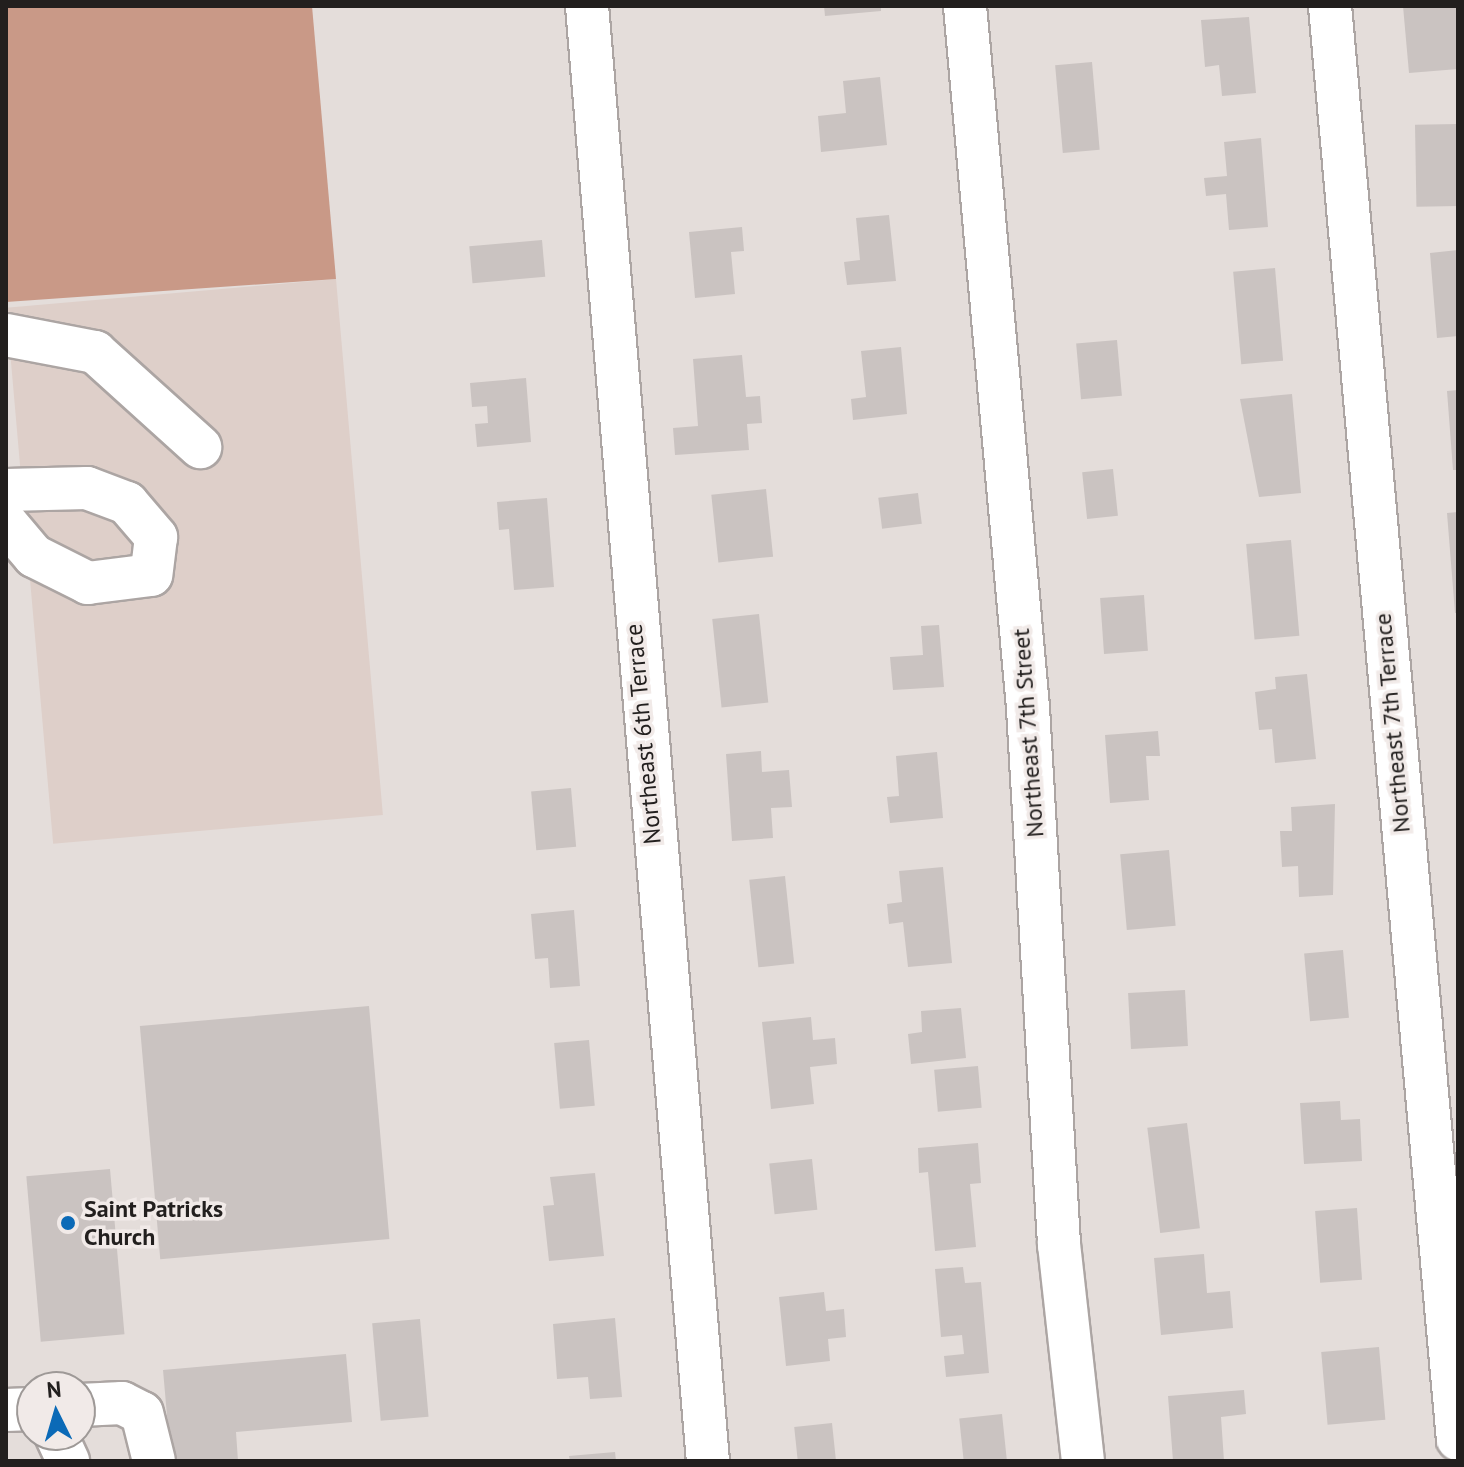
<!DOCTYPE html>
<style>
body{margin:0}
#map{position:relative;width:1464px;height:1467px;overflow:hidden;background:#e4ddda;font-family:"PT Sans",sans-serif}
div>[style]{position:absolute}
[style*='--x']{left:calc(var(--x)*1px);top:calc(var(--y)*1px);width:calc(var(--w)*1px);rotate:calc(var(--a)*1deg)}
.built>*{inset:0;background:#decfc9;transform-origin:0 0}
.forest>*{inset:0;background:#c99987}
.building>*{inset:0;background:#cac3c1;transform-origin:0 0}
.roads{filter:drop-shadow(2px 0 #aca5a3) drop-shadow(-2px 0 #aca5a3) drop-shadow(0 2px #aca5a3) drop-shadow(0 -2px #aca5a3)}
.minor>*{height:42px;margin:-21px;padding:0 21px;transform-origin:21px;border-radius:21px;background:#fff}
.dots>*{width:22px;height:22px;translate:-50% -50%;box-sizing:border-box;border:4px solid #f1eae8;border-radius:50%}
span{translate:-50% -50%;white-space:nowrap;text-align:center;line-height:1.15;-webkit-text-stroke:7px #f1eae8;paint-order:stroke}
.street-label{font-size:24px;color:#221f1e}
.poi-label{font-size:24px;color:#221f1e;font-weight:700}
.left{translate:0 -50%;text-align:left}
.frame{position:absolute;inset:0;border:8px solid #221f1e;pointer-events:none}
.north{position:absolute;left:16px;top:1371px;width:80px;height:80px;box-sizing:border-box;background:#f1eae8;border:2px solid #9e9997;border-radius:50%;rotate:355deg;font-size:22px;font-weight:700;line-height:32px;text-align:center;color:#221f1e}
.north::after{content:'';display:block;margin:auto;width:28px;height:36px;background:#0b6ab7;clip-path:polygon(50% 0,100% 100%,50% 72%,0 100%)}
</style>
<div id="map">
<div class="built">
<i style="left:336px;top:279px;width:538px;height:331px;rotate:85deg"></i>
</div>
<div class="forest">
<i style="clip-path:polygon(6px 6px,312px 6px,336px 279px,6px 302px)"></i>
</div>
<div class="building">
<i style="clip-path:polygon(824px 6px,881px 6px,881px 11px,825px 16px)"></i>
<i style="clip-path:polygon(1403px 6px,1458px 6px,1458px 69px,1409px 73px)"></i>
<i style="clip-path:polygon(1249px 17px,1256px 93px,1222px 96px,1219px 65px,1205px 67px,1201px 20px)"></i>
<i style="left:1092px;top:62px;width:88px;height:37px;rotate:85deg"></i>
<i style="clip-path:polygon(880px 77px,887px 145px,821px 152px,818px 116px,846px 113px,843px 81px)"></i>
<i style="left:1457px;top:124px;width:82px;height:42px;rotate:89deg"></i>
<i style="clip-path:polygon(1261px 138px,1268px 227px,1229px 230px,1226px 194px,1206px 196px,1204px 178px,1227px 176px,1224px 142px)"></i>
<i style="clip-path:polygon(889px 215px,896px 281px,847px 285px,844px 262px,860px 260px,856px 218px)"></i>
<i style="clip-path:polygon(742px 227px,744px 251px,731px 252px,735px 294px,695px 298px,689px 232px)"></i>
<i style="left:542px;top:240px;width:37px;height:73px;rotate:85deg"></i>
<i style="clip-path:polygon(1458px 250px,1458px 336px,1437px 338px,1430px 253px)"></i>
<i style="left:1275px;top:268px;width:93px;height:42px;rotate:85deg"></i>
<i style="left:1117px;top:340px;width:56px;height:41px;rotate:85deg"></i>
<i style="clip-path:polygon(901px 347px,907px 414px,853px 420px,851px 399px,866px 397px,861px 351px)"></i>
<i style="clip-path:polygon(742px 355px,746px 397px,760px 396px,762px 423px,747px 424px,749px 450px,675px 455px,673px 428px,698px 426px,693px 359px)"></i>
<i style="clip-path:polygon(526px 378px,531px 442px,477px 447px,475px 424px,488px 423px,487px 406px,472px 407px,470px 383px)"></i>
<i style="clip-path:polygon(1458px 390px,1458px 470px,1453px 470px,1447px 391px)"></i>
<i style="clip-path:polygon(1292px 394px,1301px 493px,1259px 497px,1240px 399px)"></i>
<i style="left:1113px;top:469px;width:47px;height:31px;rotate:84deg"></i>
<i style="left:766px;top:489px;width:68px;height:55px;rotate:84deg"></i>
<i style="left:918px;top:493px;width:31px;height:40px;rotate:83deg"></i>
<i style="clip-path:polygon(547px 498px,554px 587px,514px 590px,509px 529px,499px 530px,497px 502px)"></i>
<i style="clip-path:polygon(1458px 512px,1458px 613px,1455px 613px,1447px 513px)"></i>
<i style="left:1291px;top:540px;width:96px;height:45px;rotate:85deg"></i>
<i style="left:1144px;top:595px;width:56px;height:44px;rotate:86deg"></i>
<i style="left:759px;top:614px;width:89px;height:47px;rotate:84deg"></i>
<i style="clip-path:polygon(939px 625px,944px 687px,893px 690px,890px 657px,923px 655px,921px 626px)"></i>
<i style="clip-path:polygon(1307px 674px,1316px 759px,1275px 763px,1272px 729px,1259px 730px,1255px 692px,1276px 689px,1275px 677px)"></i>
<i style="clip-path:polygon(1158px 731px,1160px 756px,1146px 756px,1149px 800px,1110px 803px,1105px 735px)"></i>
<i style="clip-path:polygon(761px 751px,762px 772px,789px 770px,792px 807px,771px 808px,773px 838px,732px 841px,726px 754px)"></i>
<i style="clip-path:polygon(937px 752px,943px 818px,890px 823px,887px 797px,899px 796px,896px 756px)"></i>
<i style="left:571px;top:788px;width:59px;height:40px;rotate:85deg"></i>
<i style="clip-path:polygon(1335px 804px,1333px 895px,1299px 897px,1298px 866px,1282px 867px,1280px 831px,1292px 831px,1291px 807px)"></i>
<i style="left:1169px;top:850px;width:76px;height:49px;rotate:85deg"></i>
<i style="clip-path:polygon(943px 867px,952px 963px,908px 967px,903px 922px,889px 924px,887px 904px,902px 902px,899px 871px)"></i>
<i style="left:785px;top:876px;width:88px;height:36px;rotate:84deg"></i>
<i style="clip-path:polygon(574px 910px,580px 986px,550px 988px,548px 958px,535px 959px,531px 914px)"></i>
<i style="left:1343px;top:950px;width:68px;height:39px;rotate:85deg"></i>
<i style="left:1185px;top:990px;width:56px;height:57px;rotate:87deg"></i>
<i style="left:369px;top:1006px;width:234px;height:230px;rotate:85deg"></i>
<i style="clip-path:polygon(961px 1008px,966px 1058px,911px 1064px,908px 1034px,922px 1032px,921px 1011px)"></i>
<i style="clip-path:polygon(811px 1017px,813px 1040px,835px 1038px,837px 1064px,810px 1067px,814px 1104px,771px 1109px,762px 1022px)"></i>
<i style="left:589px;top:1040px;width:66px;height:35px;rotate:85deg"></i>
<i style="left:978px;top:1066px;width:42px;height:44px;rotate:85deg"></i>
<i style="clip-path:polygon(1340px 1101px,1341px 1120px,1360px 1119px,1362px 1161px,1304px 1164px,1300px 1103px)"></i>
<i style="left:1187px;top:1123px;width:106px;height:40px;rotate:83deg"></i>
<i style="clip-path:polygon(978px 1143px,981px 1183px,970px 1184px,976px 1247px,935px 1251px,928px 1172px,919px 1173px,918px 1148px)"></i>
<i style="left:812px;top:1159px;width:51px;height:43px;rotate:84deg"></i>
<i style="left:110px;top:1169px;width:166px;height:84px;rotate:85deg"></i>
<i style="clip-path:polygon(595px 1173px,604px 1256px,549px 1261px,543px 1206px,554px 1205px,550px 1177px)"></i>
<i style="left:1357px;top:1208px;width:72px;height:42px;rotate:86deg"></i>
<i style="clip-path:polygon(1204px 1254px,1207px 1293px,1230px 1291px,1233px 1328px,1161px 1335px,1154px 1258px)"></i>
<i style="clip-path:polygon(963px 1267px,965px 1283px,981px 1282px,989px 1373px,946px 1377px,944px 1356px,964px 1354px,962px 1335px,941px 1337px,935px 1269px)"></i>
<i style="clip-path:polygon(824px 1292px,826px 1311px,844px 1309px,846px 1337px,828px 1339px,830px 1361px,786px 1366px,779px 1297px)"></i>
<i style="clip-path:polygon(615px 1318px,622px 1397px,590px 1399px,588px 1377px,557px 1379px,553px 1324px)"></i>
<i style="left:420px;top:1319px;width:98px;height:48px;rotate:85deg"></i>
<i style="left:1379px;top:1347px;width:73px;height:58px;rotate:85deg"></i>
<i style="clip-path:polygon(346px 1354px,352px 1422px,236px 1432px,238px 1461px,171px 1461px,163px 1370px)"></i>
<i style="clip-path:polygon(1244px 1390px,1246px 1414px,1221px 1417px,1224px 1461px,1173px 1461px,1168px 1396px)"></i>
<i style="left:1002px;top:1414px;width:47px;height:43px;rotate:84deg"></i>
<i style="left:832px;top:1423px;width:38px;height:38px;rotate:84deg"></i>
<i style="clip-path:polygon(615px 1452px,616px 1461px,570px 1461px,569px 1456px)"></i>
</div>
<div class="roads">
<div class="minor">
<i style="--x:587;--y:6;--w:1460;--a:85.25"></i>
<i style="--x:965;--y:6;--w:705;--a:84.87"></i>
<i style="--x:1028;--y:708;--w:537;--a:86.69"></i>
<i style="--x:1059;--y:1244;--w:218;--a:83.7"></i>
<i style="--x:1330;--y:6;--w:1439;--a:84.9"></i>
<i style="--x:6;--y:335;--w:91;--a:10.8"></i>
<i style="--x:95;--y:352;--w:142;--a:42.1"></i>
<i style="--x:6;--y:490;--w:81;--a:-1.4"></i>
<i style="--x:87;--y:488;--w:43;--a:20.6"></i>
<i style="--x:127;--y:503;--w:45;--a:49.5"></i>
<i style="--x:156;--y:537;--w:38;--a:97"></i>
<i style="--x:151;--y:575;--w:64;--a:172.8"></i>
<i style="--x:88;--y:583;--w:60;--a:-153.4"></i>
<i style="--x:34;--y:556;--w:43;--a:-130.3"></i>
<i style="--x:80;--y:1405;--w:42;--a:-2.7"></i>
<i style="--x:122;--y:1403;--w:22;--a:27"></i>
<i style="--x:142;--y:1413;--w:49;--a:76"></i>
<i style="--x:6;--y:1410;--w:26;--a:-2"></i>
<i style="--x:56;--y:1435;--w:29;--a:65"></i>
</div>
</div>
<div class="dots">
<i style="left:68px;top:1223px;background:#0b6ab7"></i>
</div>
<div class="street-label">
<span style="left:1392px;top:723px;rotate:-95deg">Northeast 7th Terrace</span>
<span style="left:1028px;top:733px;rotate:-94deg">Northeast 7th Street</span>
<span style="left:643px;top:734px;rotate:-95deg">Northeast 6th Terrace</span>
</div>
<div class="poi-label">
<span class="left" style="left:84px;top:1223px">Saint Patricks<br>Church</span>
</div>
<div class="frame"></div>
<div class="north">N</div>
</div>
